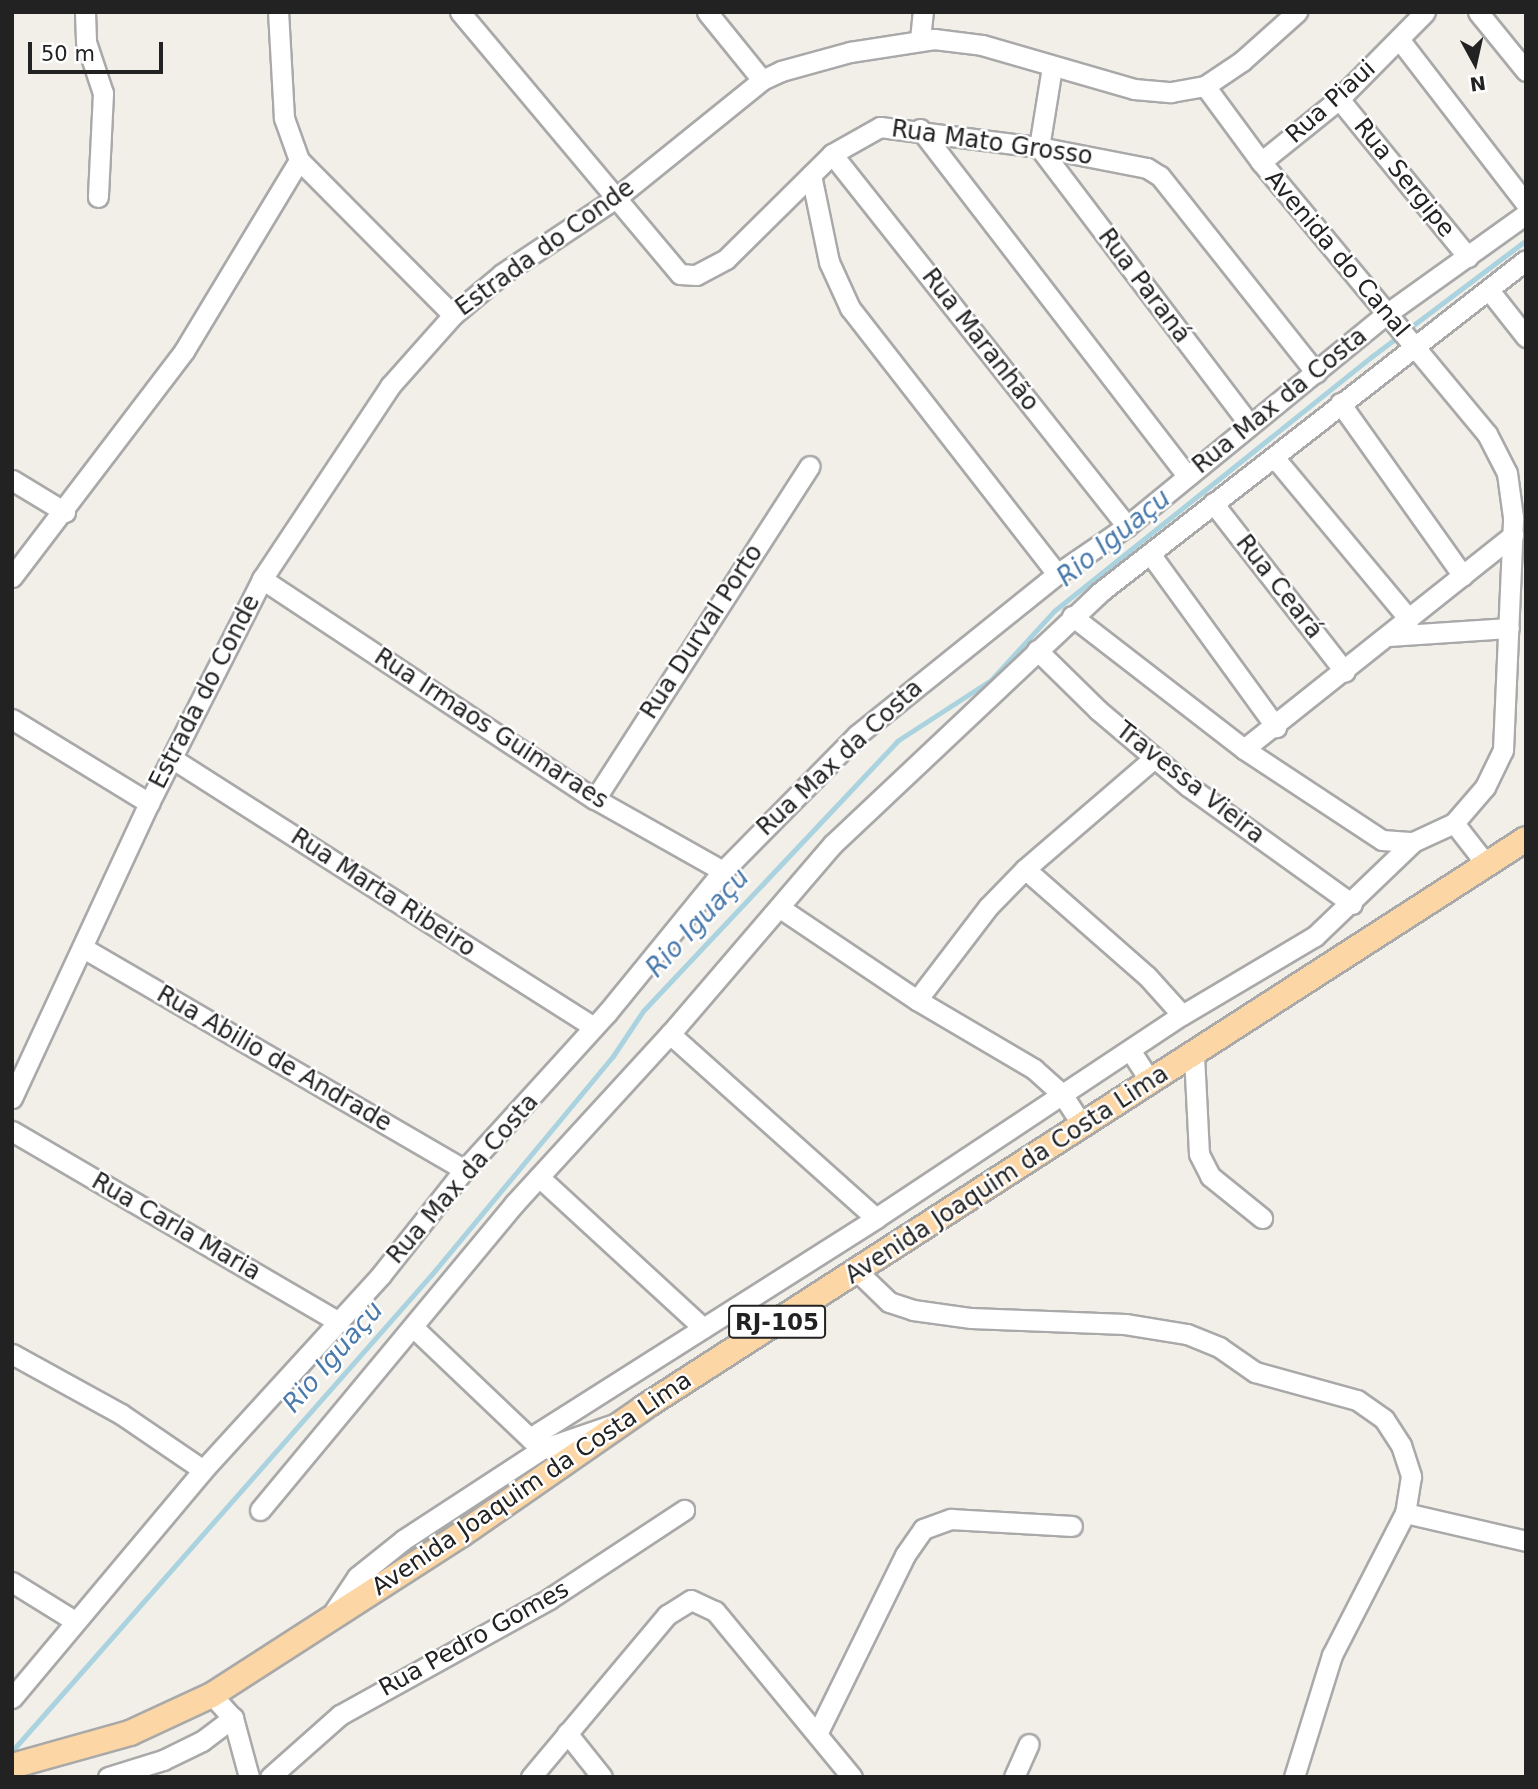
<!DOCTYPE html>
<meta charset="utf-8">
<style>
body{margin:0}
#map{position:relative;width:1538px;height:1789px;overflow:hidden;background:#f2efe9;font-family:"DejaVu Sans",sans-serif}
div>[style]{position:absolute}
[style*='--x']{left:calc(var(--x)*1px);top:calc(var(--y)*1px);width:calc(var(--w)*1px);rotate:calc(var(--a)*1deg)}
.stream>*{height:5px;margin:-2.5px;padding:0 2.5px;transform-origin:2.5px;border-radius:2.5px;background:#aad3df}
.roads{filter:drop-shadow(2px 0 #a9a9a9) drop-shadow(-2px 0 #a9a9a9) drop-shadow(0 2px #a9a9a9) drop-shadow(0 -2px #a9a9a9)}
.minor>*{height:19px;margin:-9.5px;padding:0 9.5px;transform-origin:9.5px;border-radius:9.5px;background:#fff}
.major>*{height:24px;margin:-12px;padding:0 12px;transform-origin:12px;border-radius:12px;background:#fcd6a4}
span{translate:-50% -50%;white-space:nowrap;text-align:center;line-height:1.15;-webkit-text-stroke:5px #fff;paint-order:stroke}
.shield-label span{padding:2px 5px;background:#fff;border:2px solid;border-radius:5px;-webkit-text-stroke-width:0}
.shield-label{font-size:23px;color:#222;font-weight:700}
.street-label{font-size:24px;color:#222}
.water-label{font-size:26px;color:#4a7aab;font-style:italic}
.frame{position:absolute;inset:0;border:14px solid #222;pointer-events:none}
.north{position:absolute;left:1440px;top:28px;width:70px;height:70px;-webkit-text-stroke:5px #fff;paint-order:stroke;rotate:172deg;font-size:19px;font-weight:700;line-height:28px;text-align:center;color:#222}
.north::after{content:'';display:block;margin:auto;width:24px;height:32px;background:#222;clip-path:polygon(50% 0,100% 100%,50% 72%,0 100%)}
.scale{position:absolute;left:28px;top:42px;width:135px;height:32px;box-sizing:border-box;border:4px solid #222;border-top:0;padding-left:9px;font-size:21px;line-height:24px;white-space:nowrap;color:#222;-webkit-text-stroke:5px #fff;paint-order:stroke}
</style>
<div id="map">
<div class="stream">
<i style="--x:12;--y:1751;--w:636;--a:-48.64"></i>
<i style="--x:432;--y:1274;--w:283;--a:-50.3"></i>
<i style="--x:613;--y:1056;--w:54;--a:-56.3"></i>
<i style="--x:643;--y:1011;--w:371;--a:-46.7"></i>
<i style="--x:897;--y:741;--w:112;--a:-33"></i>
<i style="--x:991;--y:680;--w:93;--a:-47.6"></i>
<i style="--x:1054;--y:611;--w:406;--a:-38.7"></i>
<i style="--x:1371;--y:357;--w:194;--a:-37"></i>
</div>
<div class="roads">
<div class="minor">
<i style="--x:85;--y:12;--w:30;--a:88"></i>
<i style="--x:86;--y:42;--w:54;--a:71.6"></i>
<i style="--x:103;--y:93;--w:104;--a:92.8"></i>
<i style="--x:460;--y:12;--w:342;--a:50"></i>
<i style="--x:680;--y:274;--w:16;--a:4"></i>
<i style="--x:696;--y:275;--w:34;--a:-28"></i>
<i style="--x:726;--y:259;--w:149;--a:-44.7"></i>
<i style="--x:832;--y:154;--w:55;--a:-29.4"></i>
<i style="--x:880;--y:127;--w:160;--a:7.2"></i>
<i style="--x:1039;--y:147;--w:110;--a:11"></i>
<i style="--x:1147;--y:168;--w:15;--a:32"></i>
<i style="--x:1160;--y:176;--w:251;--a:51.6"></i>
<i style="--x:707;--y:12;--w:87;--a:51"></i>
<i style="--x:1478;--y:12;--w:76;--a:50.9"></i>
<i style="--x:920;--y:39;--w:27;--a:-84"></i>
<i style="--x:1399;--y:39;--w:208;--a:52.4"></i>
<i style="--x:1052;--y:67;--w:81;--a:99.2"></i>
<i style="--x:1039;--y:147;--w:348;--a:52.8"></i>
<i style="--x:1339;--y:99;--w:204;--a:50.8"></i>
<i style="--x:920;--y:129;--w:438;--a:52.4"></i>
<i style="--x:832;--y:154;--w:475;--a:51.6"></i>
<i style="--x:299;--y:160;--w:218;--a:45.2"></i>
<i style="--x:1261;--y:162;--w:100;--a:-38.9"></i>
<i style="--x:1339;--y:99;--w:122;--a:-45.3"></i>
<i style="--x:811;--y:175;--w:89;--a:78.3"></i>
<i style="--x:829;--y:262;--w:51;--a:65.5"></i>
<i style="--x:850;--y:308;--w:337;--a:52.1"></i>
<i style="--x:1489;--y:290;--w:60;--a:51.8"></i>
<i style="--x:1340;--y:403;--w:212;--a:54.6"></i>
<i style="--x:1274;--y:457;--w:211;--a:50.2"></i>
<i style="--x:12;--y:480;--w:62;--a:31.1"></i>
<i style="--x:1213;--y:503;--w:214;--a:52"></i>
<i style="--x:1151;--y:555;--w:213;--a:54"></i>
<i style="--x:12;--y:577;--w:284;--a:-52.7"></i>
<i style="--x:184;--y:351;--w:223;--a:-58.9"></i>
<i style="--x:299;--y:160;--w:45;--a:-109.7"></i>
<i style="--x:284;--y:118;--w:106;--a:-93.2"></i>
<i style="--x:262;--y:579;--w:399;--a:33.5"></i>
<i style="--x:595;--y:799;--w:147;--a:29.4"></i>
<i style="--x:1072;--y:616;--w:217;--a:37.7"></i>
<i style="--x:1244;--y:749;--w:165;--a:33.4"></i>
<i style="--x:1382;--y:840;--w:31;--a:4"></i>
<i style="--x:1413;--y:842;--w:45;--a:-24.9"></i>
<i style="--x:1454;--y:823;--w:48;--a:-49.3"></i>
<i style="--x:1485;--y:787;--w:41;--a:-64.1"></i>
<i style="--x:1503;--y:750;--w:233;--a:-87.5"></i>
<i style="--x:1513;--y:517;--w:44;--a:-97.8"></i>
<i style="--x:1507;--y:473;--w:44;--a:-117.1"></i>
<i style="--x:1487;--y:434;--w:354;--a:-129.7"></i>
<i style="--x:1261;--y:162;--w:94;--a:-126.4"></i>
<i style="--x:1388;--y:636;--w:121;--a:-3.8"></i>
<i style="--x:1037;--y:650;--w:86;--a:44.5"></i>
<i style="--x:1098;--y:710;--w:118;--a:40.2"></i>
<i style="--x:1188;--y:786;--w:202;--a:35.7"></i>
<i style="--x:12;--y:719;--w:161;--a:31.5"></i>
<i style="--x:1244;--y:749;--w:344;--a:-38.5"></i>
<i style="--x:173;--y:759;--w:498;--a:32.5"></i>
<i style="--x:595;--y:799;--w:396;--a:-57.2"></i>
<i style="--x:1454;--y:823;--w:52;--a:52"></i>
<i style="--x:1025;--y:869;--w:162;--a:41.3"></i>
<i style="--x:1147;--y:976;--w:52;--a:48.1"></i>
<i style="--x:780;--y:908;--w:165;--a:33.9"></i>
<i style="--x:917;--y:1000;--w:136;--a:30.5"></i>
<i style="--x:1034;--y:1069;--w:38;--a:42"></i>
<i style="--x:1062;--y:1094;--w:38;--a:57"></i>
<i style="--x:85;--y:949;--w:439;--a:30.2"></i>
<i style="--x:917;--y:1000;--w:117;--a:-52.6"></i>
<i style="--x:988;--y:907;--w:53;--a:-45.8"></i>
<i style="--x:1025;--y:869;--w:170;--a:-40.7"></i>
<i style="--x:670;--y:1034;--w:276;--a:41.8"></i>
<i style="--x:1130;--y:1050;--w:38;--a:57"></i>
<i style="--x:1194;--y:1055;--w:99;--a:87.1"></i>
<i style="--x:1199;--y:1154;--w:25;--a:63"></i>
<i style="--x:1210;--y:1176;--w:67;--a:38.9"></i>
<i style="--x:12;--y:1098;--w:325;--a:-65.1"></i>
<i style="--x:149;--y:803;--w:251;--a:-63.2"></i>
<i style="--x:262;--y:579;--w:232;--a:-56.4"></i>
<i style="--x:390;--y:386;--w:95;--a:-48.4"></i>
<i style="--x:453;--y:315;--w:64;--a:-39.9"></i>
<i style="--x:502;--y:274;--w:137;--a:-33.7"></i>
<i style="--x:616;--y:198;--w:188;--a:-38.9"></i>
<i style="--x:762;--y:80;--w:21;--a:-25"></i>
<i style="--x:781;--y:71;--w:72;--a:-15.4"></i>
<i style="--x:850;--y:52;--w:85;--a:-8.8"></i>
<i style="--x:934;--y:39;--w:48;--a:7.1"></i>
<i style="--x:982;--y:45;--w:158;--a:16.1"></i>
<i style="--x:1134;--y:89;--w:37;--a:5"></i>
<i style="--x:1171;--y:92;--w:35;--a:-10"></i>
<i style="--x:1205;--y:86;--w:45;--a:-34"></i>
<i style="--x:1242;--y:61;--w:74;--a:-41.7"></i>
<i style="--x:12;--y:1131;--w:379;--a:30.3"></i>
<i style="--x:539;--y:1177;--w:223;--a:42.6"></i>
<i style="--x:858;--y:1272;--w:43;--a:44.1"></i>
<i style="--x:889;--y:1302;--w:25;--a:18"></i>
<i style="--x:913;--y:1310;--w:59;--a:7.9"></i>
<i style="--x:971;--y:1318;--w:154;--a:2.2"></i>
<i style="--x:1125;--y:1324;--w:63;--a:9.2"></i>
<i style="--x:1187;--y:1334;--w:35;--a:22"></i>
<i style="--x:1219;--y:1347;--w:44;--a:34.8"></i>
<i style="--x:1255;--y:1372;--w:106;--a:15.4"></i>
<i style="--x:1357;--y:1400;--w:33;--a:35"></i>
<i style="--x:1384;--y:1419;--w:31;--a:57"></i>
<i style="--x:1401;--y:1445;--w:33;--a:72"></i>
<i style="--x:1411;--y:1476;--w:37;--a:99"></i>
<i style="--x:1405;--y:1513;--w:160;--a:117.2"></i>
<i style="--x:1332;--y:1655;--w:128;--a:107.3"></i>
<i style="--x:414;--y:1328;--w:171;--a:43.6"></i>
<i style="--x:12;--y:1354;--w:124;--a:28.8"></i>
<i style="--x:121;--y:1414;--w:99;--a:34.3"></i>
<i style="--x:530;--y:1438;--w:410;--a:-32.4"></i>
<i style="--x:876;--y:1218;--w:367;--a:-33.6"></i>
<i style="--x:1182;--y:1015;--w:155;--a:-30.7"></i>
<i style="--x:1315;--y:936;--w:136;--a:-43.8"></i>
<i style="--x:260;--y:1510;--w:398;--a:-50.3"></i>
<i style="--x:514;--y:1204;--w:231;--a:-47.5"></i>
<i style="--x:670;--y:1034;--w:250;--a:-49.4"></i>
<i style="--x:833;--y:844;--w:366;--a:-43.3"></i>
<i style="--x:1099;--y:593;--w:541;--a:-37.95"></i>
<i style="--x:1405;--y:1513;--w:124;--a:13"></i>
<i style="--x:12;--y:1582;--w:74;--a:31.8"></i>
<i style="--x:331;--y:1616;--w:47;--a:-56.3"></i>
<i style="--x:357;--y:1577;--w:59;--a:-38.8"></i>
<i style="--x:403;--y:1540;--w:166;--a:-33.2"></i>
<i style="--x:542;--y:1449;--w:76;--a:-19.1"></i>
<i style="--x:212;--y:1695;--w:31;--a:48"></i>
<i style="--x:233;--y:1718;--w:61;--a:74.8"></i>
<i style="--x:12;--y:1698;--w:297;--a:-50"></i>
<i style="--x:203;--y:1470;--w:264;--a:-47.6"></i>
<i style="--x:381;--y:1275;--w:134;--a:-51.7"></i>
<i style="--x:464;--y:1170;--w:212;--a:-47.7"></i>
<i style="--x:607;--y:1013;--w:183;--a:-50.8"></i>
<i style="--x:723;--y:871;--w:191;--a:-45.4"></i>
<i style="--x:857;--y:735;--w:257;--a:-38.8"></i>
<i style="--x:1057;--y:574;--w:85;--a:-34.4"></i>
<i style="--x:1127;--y:526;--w:333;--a:-39.3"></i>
<i style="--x:1385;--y:315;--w:173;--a:-35.6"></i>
<i style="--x:818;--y:1732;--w:197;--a:-63.8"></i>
<i style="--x:905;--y:1555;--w:32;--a:-55"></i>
<i style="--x:923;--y:1529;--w:30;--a:-20"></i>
<i style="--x:951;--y:1519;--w:121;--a:3.3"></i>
<i style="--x:567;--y:1733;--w:56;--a:51.5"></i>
<i style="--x:108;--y:1777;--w:58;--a:-17.2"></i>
<i style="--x:163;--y:1760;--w:43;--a:-26"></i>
<i style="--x:202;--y:1741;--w:39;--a:-37"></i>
<i style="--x:270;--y:1777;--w:94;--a:-41.5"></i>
<i style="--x:340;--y:1715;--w:239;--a:-29"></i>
<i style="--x:549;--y:1599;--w:162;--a:-33.4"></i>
<i style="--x:531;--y:1777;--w:212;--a:-50"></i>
<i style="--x:667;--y:1615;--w:28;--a:-32"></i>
<i style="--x:691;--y:1600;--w:26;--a:25"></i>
<i style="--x:715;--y:1611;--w:215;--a:50.5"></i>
<i style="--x:1014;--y:1777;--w:36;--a:-66"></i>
</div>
<div class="major">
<i style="--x:12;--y:1766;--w:123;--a:-15.6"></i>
<i style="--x:130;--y:1733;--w:90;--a:-24.9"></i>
<i style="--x:212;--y:1695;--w:297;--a:-32.8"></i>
<i style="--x:462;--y:1534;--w:221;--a:-34.8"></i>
<i style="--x:643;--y:1408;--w:1050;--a:-32.8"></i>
</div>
</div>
<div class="shield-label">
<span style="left:777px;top:1322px">RJ-105</span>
</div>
<div class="street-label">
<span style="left:1331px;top:102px;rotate:-42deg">Rua Piaui</span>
<span style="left:992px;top:143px;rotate:8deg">Rua Mato Grosso</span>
<span style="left:1404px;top:178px;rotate:51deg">Rua Sergipe</span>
<span style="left:545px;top:248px;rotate:-36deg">Estrada do Conde</span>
<span style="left:1337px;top:254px;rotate:50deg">Avenida do Canal</span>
<span style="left:1144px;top:286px;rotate:53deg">Rua Paraná</span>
<span style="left:980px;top:340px;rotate:52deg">Rua Maranhão</span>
<span style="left:1280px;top:401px;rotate:-39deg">Rua Max da Costa</span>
<span style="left:1279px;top:587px;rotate:52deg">Rua Ceará</span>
<span style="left:702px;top:632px;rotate:-57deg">Rua Durval Porto</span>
<span style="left:205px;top:692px;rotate:-63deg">Estrada do Conde</span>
<span style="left:491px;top:729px;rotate:33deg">Rua Irmaos Guimaraes</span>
<span style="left:840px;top:758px;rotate:-43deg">Rua Max da Costa</span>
<span style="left:1190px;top:783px;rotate:38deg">Travessa Vieira</span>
<span style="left:383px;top:893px;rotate:33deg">Rua Marta Ribeiro</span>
<span style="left:274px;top:1059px;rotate:30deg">Rua Abilio de Andrade</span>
<span style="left:1007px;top:1175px;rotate:-33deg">Avenida Joaquim da Costa Lima</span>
<span style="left:463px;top:1179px;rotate:-49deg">Rua Max da Costa</span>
<span style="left:176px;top:1227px;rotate:30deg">Rua Carla Maria</span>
<span style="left:532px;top:1484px;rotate:-34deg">Avenida Joaquim da Costa Lima</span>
<span style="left:474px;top:1639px;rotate:-29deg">Rua Pedro Gomes</span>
</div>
<div class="water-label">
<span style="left:1114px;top:538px;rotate:-39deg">Rio Iguaçu</span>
<span style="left:698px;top:923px;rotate:-47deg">Rio Iguaçu</span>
<span style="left:333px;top:1357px;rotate:-49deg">Rio Iguaçu</span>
</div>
<div class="frame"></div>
<div class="north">N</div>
<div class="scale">50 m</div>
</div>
